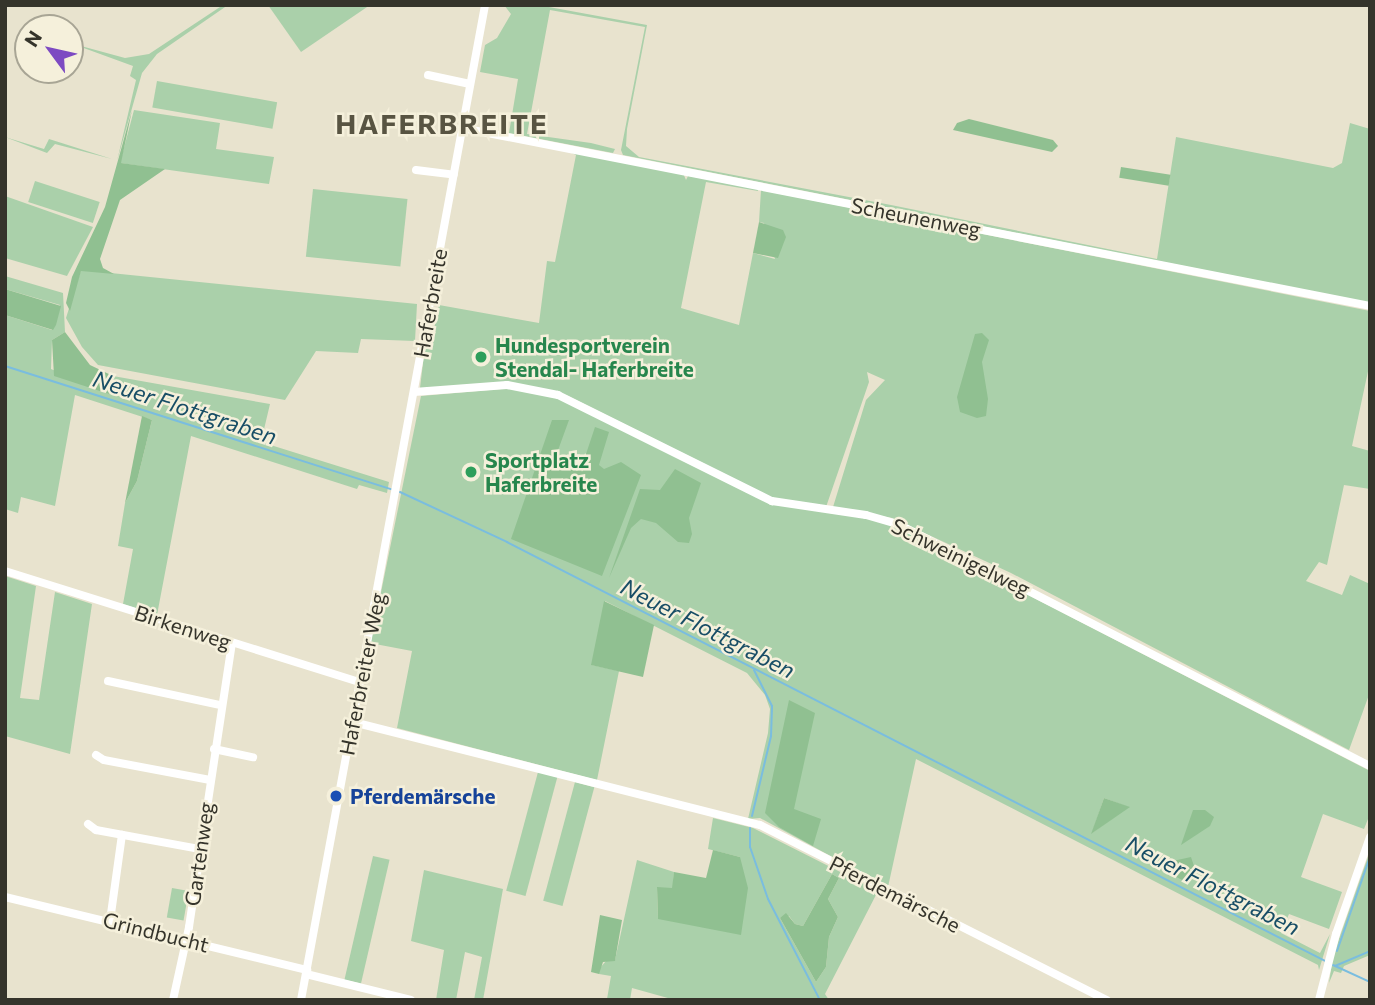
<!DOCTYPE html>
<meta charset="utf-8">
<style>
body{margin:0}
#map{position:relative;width:1375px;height:1005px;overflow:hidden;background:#e8e3ce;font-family:Commissioner,sans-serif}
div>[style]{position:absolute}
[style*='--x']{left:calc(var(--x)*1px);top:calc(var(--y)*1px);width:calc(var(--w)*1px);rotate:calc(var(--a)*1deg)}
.green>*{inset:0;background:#aad0aa;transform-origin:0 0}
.forest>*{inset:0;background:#90c091;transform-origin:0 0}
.stream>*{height:2px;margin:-1px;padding:0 1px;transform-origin:1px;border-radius:1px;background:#7abddf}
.minor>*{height:8px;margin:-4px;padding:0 4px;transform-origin:4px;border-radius:4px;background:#fff}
.dots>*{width:19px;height:19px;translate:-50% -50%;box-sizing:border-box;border:4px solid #f5f0db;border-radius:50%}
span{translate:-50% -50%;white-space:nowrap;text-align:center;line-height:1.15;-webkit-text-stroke:5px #f5f0db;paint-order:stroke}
.street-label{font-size:21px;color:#35342b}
.leisure-label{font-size:21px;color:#27864d;font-weight:700}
.left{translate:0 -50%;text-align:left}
.transit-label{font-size:21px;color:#164399;font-weight:700}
.water-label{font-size:23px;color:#184e66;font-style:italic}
.district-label{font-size:28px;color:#585442;font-weight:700;letter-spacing:2px}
.frame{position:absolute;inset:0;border:7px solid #35342b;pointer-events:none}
.north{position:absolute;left:14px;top:14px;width:70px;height:70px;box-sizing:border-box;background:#f5f0db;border:2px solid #a8a595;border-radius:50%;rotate:303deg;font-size:19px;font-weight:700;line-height:28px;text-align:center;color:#35342b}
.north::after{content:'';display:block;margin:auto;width:24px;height:32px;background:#7d4ac2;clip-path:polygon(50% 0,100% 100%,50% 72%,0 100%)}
</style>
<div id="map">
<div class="green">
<i style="clip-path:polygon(223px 5px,228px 5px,157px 54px,142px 73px,117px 161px,136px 80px,130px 76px,133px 66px,70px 43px,125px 58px,149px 54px)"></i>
<i style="clip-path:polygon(268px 5px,370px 5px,301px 52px)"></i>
<i style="clip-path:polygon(504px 5px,538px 5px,647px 25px,627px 129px,626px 146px,639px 157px,891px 205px,1157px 259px,1176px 137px,1333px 168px,1342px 163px,1350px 123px,1370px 129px,1370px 303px,623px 155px,621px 150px,645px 27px,550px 10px,527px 134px,591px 143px,615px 149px,613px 153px,509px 133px,518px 79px,480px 72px,485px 45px,497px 38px,511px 14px)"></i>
<i style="left:157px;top:81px;width:122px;height:27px;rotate:10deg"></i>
<i style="clip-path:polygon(134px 110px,220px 123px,216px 149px,274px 157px,269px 184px,120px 163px)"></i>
<i style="clip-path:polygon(5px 137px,44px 149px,49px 139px,112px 159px,55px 144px,47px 153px)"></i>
<i style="clip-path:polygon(570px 152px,683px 173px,686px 180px,688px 176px,757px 187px,758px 191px,706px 182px,681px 308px,739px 325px,753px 253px,775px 259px,764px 223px,759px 222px,761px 190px,1370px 311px,1370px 362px,1352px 446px,1370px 451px,1370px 489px,1344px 485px,1327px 565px,1319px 562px,1306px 581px,1342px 595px,1350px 575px,1370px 584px,1370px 692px,1349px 750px,1011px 573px,892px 518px,833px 507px,866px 400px,885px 380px,867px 372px,869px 382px,826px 507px,781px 502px,566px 395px,532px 387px,420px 388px,426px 338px,433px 334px,439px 305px,539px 323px,547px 261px,555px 262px,576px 155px)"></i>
<i style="left:35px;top:181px;width:68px;height:22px;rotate:18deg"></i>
<i style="left:313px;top:189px;width:95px;height:68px;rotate:6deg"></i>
<i style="clip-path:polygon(5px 196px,93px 227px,67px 276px,5px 258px)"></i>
<i style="clip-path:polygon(81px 270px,417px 304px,415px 341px,361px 339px,358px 353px,316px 351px,285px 400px,98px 365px,82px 347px,66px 318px)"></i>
<i style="clip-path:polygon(5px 276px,63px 293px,65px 332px,52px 340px,51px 369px,109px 394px,113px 376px,270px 404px,261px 442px,389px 482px,387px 493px,359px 485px,357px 489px,191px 436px,157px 615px,123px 604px,133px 549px,118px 546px,125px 503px,137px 481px,152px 420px,75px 395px,55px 506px,21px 497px,18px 513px,5px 509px,5px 315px,52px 330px,60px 305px,5px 289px)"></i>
<i style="clip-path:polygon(evenodd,512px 388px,562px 398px,768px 502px,871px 518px,902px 530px,1370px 771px,1370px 814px,1364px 829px,1323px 814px,1301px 877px,1342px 892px,1329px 929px,1289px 914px,1281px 933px,1320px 953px,1330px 934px,1319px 970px,1318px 965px,916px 759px,888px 887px,760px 818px,748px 819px,768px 733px,770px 709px,765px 695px,747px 673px,605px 601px,592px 665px,619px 671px,597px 780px,397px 728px,412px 651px,375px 644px,372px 658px,368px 656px,421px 396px,512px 388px,1104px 798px,1128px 807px,1092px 833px,1104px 798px)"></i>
<i style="clip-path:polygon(5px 576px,36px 586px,20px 698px,39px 700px,55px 592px,92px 604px,70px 754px,5px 736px)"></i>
<i style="left:538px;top:772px;width:20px;height:123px;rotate:15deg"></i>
<i style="left:575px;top:782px;width:20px;height:123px;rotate:15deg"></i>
<i style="clip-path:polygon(evenodd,713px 818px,753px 828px,878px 891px,825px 994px,829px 1000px,675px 1000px,632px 988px,630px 1000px,607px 999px,611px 976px,599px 974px,599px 969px,607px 960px,615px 960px,637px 860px,674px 872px,673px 889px,657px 888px,658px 919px,740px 857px,708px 849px,713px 818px,832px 874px,839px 878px,828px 899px,838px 917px,829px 937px,826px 967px,816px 982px,780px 918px,789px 916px,795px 924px,803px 926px,832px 874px)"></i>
<i style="clip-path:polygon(1370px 851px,1370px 955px,1344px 966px,1341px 973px,1334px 971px,1329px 983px,1333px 956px)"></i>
<i style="left:373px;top:856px;width:17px;height:127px;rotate:13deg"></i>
<i style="clip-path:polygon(424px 870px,503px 889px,483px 1000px,474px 1000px,482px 957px,465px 952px,456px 1000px,436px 1000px,444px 950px,411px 941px)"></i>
<i style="left:172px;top:888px;width:17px;height:30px;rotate:10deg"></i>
</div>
<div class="forest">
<i style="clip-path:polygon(132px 110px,121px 163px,165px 169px,120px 200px,100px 259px,103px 268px,114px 274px,81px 271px,70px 311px,66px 303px,72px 277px,105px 207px)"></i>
<i style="clip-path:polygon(969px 119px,1053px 140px,1058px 146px,1052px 152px,953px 130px,957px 123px)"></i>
<i style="left:1121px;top:167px;width:50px;height:11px;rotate:9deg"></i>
<i style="clip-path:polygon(759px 222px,783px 230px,786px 237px,778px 258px,753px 253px)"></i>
<i style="clip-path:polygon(5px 289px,61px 306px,56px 325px,53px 330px,5px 315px)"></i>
<i style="clip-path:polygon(65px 332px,90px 365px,113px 376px,109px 394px,54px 376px,52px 340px)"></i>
<i style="clip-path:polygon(982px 333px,989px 340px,982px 362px,988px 399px,986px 416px,977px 418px,960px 412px,957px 397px,975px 334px)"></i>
<i style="clip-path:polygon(142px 416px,152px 420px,137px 481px,125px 503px)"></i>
<i style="clip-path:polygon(552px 420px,569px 420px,553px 464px,581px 469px,595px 427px,609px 432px,599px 465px,604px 469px,621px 462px,641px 475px,602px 576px,511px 539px)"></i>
<i style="clip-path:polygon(675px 469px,701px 483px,689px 518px,692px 534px,689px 543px,678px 542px,656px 523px,641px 519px,631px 528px,609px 578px,640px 489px,660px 490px)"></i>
<i style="clip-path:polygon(604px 601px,654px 625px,643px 677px,591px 665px)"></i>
<i style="clip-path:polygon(789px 700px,815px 713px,794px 809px,821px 819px,813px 846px,779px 827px,765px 813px)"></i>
<i style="clip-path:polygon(1104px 798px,1130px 807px,1091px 834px)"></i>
<i style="clip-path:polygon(1193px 810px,1205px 810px,1214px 817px,1210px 826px,1181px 845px)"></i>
<i style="clip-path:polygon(713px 850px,740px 857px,748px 888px,741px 935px,658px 919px,657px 887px,672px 888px,674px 872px,706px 878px)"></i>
<i style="clip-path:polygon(1191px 857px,1195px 869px,1188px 883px,1161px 869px,1159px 864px)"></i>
<i style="clip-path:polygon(832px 874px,839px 878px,828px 899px,838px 917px,829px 937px,826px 967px,816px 982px,780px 918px,786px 913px,795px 924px,803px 926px)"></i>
<i style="clip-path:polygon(600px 915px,622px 920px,615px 961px,603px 962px,599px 974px,591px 972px)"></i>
</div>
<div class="stream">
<i style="--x:5;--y:366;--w:405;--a:17.7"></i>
<i style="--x:400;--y:492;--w:118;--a:25"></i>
<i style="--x:507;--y:542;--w:919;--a:27.12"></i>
<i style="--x:752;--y:816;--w:82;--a:-76.6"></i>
<i style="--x:771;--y:736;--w:30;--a:-88"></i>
<i style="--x:772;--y:706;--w:40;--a:-116.6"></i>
<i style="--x:750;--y:828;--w:19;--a:90"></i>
<i style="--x:750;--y:847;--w:55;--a:70.9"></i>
<i style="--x:768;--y:899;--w:114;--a:62.8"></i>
<i style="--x:1337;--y:951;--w:100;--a:-70.7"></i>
<i style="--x:1333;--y:965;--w:41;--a:24.7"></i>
<i style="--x:1335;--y:966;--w:38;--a:-23"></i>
</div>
<div class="minor">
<i style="--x:428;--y:75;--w:43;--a:12.1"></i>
<i style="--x:462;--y:128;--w:925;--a:11.09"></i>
<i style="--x:416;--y:170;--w:38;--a:7"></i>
<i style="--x:414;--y:392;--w:93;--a:-4.3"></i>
<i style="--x:507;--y:385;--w:52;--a:11.1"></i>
<i style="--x:558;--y:395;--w:239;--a:26.4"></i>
<i style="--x:772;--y:501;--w:95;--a:8.5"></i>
<i style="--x:866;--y:515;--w:35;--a:16"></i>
<i style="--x:900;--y:525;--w:528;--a:27.15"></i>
<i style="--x:5;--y:571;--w:372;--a:17.4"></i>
<i style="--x:108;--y:681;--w:115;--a:12.1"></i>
<i style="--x:353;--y:722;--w:420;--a:14.2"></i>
<i style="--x:760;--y:825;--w:389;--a:26.8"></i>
<i style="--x:214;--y:749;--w:40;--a:12"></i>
<i style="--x:96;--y:755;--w:9;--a:32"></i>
<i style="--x:104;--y:760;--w:108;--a:10.7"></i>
<i style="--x:88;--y:824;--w:10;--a:37"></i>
<i style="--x:96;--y:830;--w:106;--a:10.4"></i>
<i style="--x:5;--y:897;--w:311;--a:13.6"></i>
<i style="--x:110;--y:921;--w:87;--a:-82.1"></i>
<i style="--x:306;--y:974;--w:108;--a:13.9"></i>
<i style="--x:173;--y:1000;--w:75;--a:-77.6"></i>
<i style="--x:189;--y:927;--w:287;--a:-81.4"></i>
<i style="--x:301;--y:1000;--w:1012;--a:-79.52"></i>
<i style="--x:1319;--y:1000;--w:68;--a:-75.6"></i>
<i style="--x:1336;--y:934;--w:103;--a:-70.7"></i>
</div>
<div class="dots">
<i style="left:481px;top:357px;background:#2e9e5b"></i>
<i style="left:471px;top:472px;background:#2e9e5b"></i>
<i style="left:336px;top:796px;background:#1a4fb4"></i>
</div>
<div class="street-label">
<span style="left:916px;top:217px;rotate:11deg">Scheunenweg</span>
<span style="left:430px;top:303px;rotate:-80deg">Haferbreite</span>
<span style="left:961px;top:557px;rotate:26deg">Schweinigelweg</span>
<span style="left:183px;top:627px;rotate:18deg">Birkenweg</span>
<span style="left:362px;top:674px;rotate:-79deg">Haferbreiter Weg</span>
<span style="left:199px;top:854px;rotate:-82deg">Gartenweg</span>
<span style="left:895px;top:894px;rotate:27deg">Pferdemärsche</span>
<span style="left:156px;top:932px;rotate:14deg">Grindbucht</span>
</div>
<div class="leisure-label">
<span class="left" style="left:495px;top:357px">Hundesportverein<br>Stendal- Haferbreite</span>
<span class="left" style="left:485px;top:472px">Sportplatz<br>Haferbreite</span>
</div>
<div class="transit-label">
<span class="left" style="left:350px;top:796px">Pferdemärsche</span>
</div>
<div class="water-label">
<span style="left:185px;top:407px;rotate:18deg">Neuer Flottgraben</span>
<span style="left:708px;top:628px;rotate:27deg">Neuer Flottgraben</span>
<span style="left:1213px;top:885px;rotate:27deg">Neuer Flottgraben</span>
</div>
<div class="district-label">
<span style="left:442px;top:123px">HAFERBREITE</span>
</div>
<div class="frame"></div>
<div class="north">N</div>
</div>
